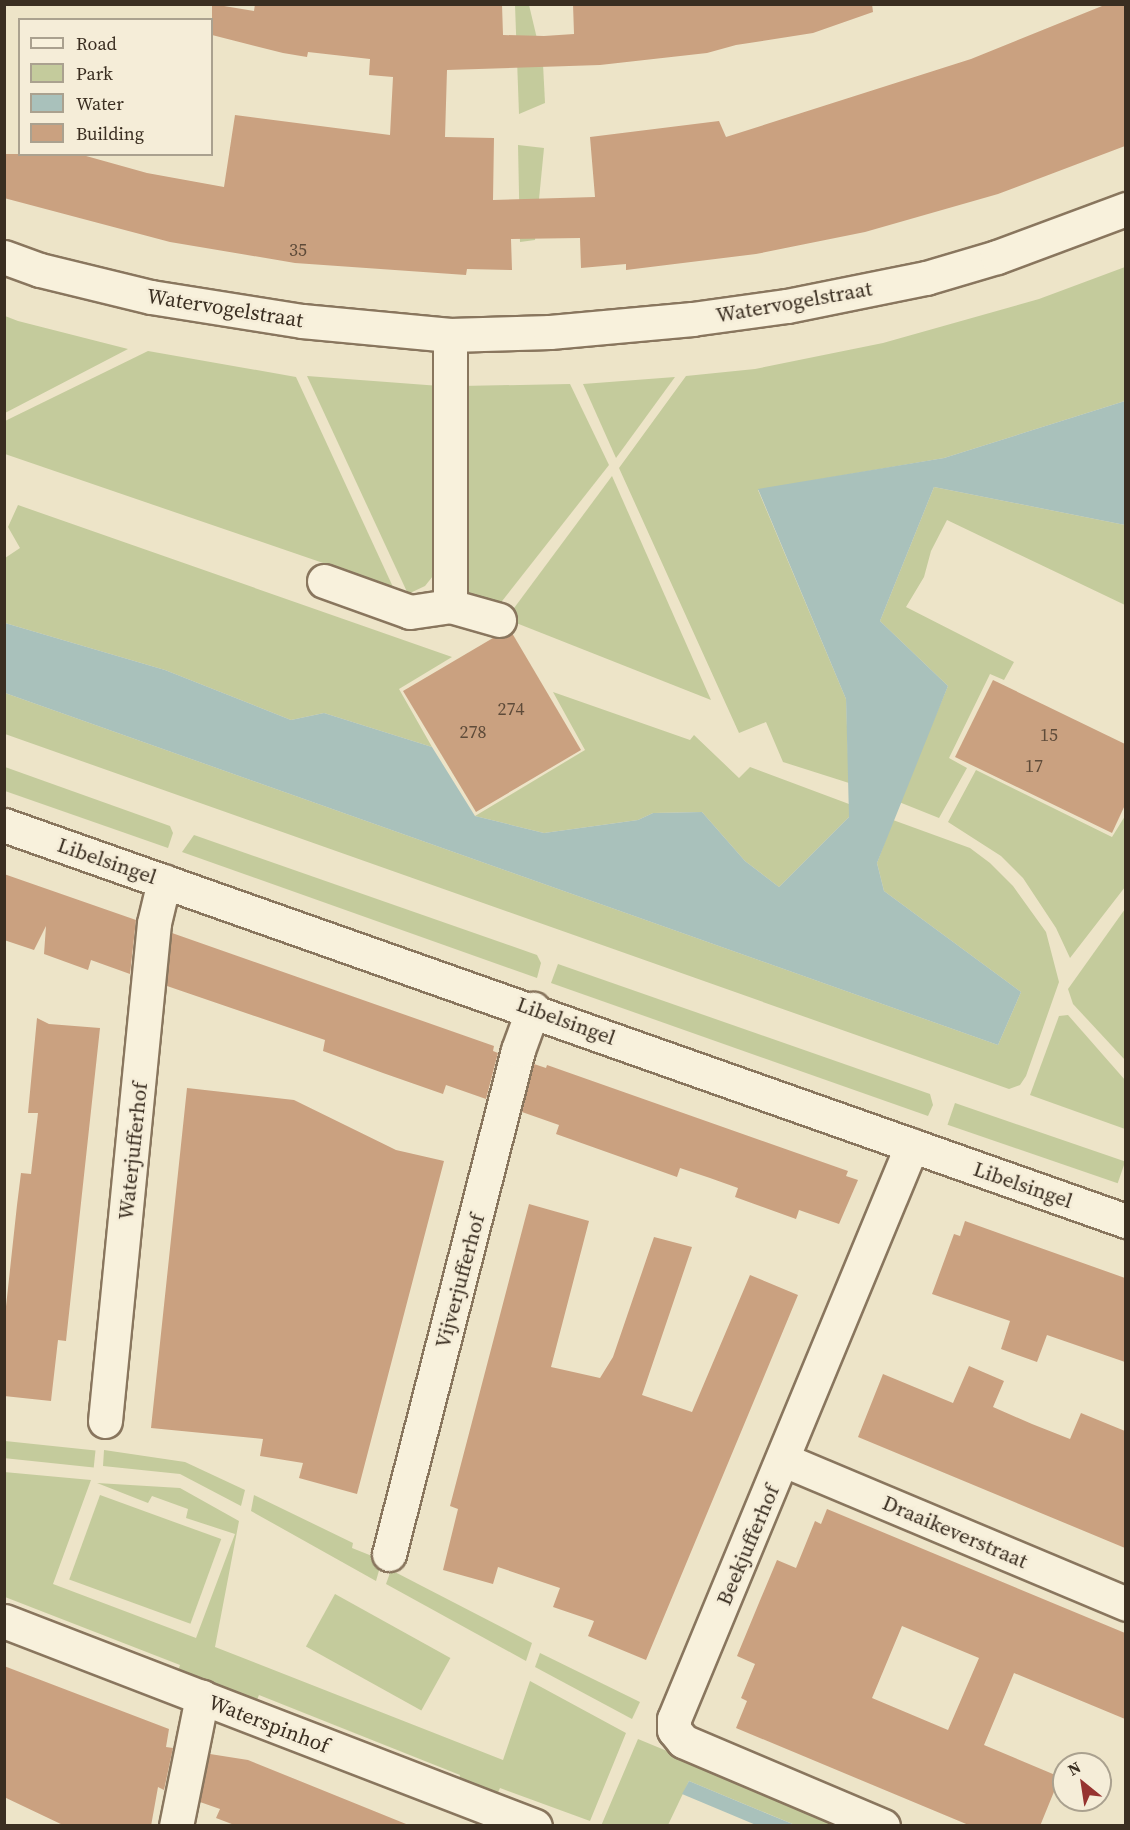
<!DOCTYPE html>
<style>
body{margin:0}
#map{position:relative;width:1130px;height:1830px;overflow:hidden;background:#ede4c8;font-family:"Source Serif 4",serif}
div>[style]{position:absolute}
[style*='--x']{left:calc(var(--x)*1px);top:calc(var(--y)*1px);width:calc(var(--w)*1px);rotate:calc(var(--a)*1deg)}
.green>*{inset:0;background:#c4cb9c;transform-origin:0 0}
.water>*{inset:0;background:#a9c1bb}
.building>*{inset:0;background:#caa180}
.roads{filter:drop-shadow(2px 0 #89765e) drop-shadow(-2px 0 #89765e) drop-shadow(0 2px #89765e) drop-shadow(0 -2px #89765e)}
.minor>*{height:33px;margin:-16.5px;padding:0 16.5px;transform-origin:16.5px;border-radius:16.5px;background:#f8f1dc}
span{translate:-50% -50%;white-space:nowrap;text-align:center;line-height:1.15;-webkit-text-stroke:5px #f5edd8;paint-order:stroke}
.number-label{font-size:18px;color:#5e4b39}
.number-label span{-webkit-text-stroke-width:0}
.street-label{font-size:21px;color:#3a2e21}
.frame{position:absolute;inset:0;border:6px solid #3a2e21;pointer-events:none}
.legend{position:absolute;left:18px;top:18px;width:195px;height:138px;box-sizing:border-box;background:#f5edd8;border:2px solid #aaa18f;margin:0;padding:8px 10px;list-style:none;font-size:18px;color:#3a2e21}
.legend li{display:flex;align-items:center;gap:12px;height:30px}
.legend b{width:30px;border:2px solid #aaa18f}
.north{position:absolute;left:1052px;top:1752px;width:60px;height:60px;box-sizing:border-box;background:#f5edd8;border:2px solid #aaa18f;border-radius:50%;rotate:330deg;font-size:16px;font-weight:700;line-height:24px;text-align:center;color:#3a2e21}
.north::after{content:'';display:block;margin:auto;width:21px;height:27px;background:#963330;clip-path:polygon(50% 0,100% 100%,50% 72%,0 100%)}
</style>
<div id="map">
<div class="green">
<i style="clip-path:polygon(515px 5px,529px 5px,543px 64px,545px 103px,519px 114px)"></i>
<i style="clip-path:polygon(518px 145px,544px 148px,535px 240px,520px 242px)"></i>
<i style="clip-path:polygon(1125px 267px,1125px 401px,944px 458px,758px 490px,846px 699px,849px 783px,783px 762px,766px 722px,739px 733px,619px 468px,686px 376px,755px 369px,883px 343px,1039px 299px)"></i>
<i style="clip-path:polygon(5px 316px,18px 321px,128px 349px,5px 413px)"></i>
<i style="clip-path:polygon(148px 351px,296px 377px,393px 587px,5px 454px,5px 421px)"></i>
<i style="clip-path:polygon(307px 376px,440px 386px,437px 571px,425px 586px,408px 594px)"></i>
<i style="clip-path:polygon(675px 377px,616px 458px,583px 384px)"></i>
<i style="clip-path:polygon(570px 384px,609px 465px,495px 610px,462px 600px,461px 386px)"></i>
<i style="clip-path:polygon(612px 476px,711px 700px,506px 619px)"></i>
<i style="clip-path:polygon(934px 487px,1125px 525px,1125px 605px,947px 520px,931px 551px,924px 577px,906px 607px,1014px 662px,1004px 680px,990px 674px,949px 758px,967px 768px,939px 818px,899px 802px,948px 686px,880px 621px)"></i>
<i style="clip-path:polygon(18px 505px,452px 657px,399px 689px,432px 747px,324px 713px,291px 720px,165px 670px,5px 623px,5px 558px,20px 548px,8px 527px)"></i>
<i style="clip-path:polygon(553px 692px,690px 740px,694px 735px,739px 778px,750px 767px,849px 804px,849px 817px,779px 887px,745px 861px,702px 812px,653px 813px,638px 820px,544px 833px,475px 816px,585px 750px)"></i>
<i style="clip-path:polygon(5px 693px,998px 1045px,1021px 992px,884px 891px,877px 863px,893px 820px,970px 848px,990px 863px,1013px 886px,1046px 932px,1059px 982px,1026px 1076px,1020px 1085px,1009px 1089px,5px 734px)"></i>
<i style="clip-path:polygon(5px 767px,170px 826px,173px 833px,168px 848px,5px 791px)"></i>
<i style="clip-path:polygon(976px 770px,1112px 837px,1125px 816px,1125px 887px,1070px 958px,1056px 928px,1023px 878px,1001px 856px,948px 822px)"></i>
<i style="clip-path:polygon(194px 835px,537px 955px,541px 963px,537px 978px,182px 852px)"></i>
<i style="clip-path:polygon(1125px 909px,1125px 1060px,1073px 1004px,1068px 989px)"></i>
<i style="clip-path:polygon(558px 964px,930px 1094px,933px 1105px,928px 1116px,551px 983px)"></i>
<i style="clip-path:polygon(1068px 1015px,1125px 1080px,1125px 1129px,1030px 1095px,1059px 1016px)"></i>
<i style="left:955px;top:1103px;width:180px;height:23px;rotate:19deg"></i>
<i style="left:5px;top:1441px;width:91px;height:17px;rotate:6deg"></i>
<i style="clip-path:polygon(104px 1450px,185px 1462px,245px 1490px,241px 1506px,180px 1474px,103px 1466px)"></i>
<i style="clip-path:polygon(4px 1472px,91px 1480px,53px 1584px,196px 1638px,235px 1534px,186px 1518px,188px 1509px,152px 1496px,148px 1503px,97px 1483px,180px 1488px,239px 1521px,215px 1647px,503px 1760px,530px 1681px,626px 1733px,590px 1821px,500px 1788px,495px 1799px,458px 1785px,460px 1775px,259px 1695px,254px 1707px,176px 1677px,180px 1665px,5px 1597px)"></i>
<i style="left:100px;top:1495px;width:129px;height:90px;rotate:20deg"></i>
<i style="clip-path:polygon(254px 1495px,353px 1543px,352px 1548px,382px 1560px,376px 1581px,251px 1511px)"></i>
<i style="clip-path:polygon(391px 1570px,532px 1643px,526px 1661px,386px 1584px)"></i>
<i style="left:335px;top:1594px;width:132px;height:60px;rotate:29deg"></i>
<i style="clip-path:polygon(540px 1653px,640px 1702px,632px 1719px,535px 1667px)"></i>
<i style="clip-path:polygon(638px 1739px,696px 1763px,846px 1825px,795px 1825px,689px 1781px,668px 1825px,601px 1826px)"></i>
</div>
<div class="water">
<i style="clip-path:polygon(1125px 401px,1125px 525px,934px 487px,880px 621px,948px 686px,877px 863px,884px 891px,1021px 992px,998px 1045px,5px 693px,5px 623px,165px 670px,291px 720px,324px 713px,432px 747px,475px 816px,544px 833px,638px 820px,653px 813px,702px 812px,745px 861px,779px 887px,849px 817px,846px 699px,758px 489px,944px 458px)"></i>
<i style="clip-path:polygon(689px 1781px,744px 1804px,795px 1825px,756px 1825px,682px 1794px)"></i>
</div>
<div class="building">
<i style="clip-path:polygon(212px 4px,254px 11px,255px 4px,502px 4px,503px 35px,544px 36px,574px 34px,573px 4px,872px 4px,873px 12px,813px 33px,736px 45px,707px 53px,600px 65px,447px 70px,445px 137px,494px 138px,493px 200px,595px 197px,590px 137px,719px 121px,726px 137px,971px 59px,1107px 4px,1125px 4px,1125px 146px,998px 194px,865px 232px,756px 254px,626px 270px,626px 264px,581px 268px,580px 238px,511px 239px,512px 270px,467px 269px,466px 275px,295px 263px,170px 242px,4px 198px,4px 154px,79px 154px,147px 173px,224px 187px,235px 115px,390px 135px,393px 77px,369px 75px,370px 59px,308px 52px,307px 57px,283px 53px,212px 35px)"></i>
<i style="clip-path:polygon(512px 633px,581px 750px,476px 812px,403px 691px,493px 638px)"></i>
<i style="clip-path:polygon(993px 680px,1125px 744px,1125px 805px,1112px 833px,955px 757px)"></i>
<i style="clip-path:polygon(4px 874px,136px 920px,130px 974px,91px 960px,88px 970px,44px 954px,46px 926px,34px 950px,4px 940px)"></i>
<i style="clip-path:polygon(172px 933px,494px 1046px,493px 1051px,498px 1053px,486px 1099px,446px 1085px,443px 1094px,383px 1073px,323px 1051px,325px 1040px,167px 986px)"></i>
<i style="clip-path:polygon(37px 1018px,49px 1024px,100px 1028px,66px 1341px,58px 1340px,51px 1401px,4px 1396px,4px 1325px,17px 1205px,21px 1173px,31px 1174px,38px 1113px,28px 1113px)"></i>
<i style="clip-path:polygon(534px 1064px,546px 1068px,547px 1065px,848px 1171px,846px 1176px,858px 1180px,839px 1224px,799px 1210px,796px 1219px,735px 1197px,738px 1188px,710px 1178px,680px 1168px,677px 1177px,556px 1134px,559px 1125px,522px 1112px)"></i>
<i style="clip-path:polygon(187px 1088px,294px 1100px,396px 1150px,444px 1161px,357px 1494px,299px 1478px,303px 1463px,260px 1456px,263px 1439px,151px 1428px)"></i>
<i style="clip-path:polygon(529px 1204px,589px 1221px,551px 1367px,600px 1378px,613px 1357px,654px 1237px,692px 1247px,642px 1395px,692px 1412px,750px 1275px,798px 1295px,646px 1660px,588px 1636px,594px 1621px,553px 1607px,560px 1588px,498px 1567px,493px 1584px,443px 1570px,458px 1509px,450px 1506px)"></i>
<i style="clip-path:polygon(965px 1221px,1125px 1278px,1125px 1362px,1047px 1335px,1037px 1362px,1001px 1349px,1010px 1321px,932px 1294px,954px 1234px,960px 1236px)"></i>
<i style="clip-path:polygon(969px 1366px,1004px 1381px,993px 1407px,1032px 1424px,1070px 1439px,1081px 1413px,1125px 1431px,1125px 1548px,858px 1437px,883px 1374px,953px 1403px)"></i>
<i style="clip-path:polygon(evenodd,827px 1509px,1125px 1633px,1125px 1719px,1014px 1673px,984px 1745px,1060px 1777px,1040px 1826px,971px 1826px,736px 1728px,747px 1701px,741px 1698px,755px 1664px,737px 1656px,761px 1598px,777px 1560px,796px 1568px,815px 1521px,821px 1524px,827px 1509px,902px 1626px,979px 1658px,948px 1730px,872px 1698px,902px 1626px)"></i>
<i style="clip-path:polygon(4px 1666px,169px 1729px,166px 1747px,173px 1748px,164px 1790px,158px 1787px,151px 1826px,65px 1826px,4px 1797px)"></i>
<i style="clip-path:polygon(210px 1754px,248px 1760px,411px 1826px,237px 1826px,216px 1818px,220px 1809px,200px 1802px)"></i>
</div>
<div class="roads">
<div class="minor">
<i style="--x:4;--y:257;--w:38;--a:20"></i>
<i style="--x:40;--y:270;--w:114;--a:13.7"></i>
<i style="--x:151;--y:297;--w:153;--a:9"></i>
<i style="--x:302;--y:321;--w:149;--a:5.4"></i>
<i style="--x:450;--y:335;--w:100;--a:-1.7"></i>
<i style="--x:550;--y:332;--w:143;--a:-5.2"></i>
<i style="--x:692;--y:319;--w:96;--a:-7.8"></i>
<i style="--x:787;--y:306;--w:142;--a:-11.4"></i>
<i style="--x:926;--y:278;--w:74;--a:-16.5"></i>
<i style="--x:997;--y:257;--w:138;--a:-20.4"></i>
<i style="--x:324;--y:581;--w:91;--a:19.8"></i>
<i style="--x:410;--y:612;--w:40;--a:-8.5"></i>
<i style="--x:450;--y:606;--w:51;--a:15.9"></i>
<i style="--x:450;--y:606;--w:271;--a:-90"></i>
<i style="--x:4;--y:825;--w:1190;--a:19.44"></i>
<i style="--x:105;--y:1421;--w:500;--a:-84.38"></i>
<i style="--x:154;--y:923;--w:43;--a:-76.6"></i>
<i style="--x:784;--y:1460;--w:371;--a:22.8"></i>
<i style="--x:389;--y:1554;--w:520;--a:-75.64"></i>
<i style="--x:518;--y:1050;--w:44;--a:-69.9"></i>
<i style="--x:4;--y:1621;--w:569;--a:21.11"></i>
<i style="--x:176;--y:1826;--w:132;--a:-78.6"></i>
<i style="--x:883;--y:1826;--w:217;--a:-157"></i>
<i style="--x:683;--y:1741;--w:14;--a:-129"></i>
<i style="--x:674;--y:1730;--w:11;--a:-90"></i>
<i style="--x:674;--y:1719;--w:621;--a:-67.48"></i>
</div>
</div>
<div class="number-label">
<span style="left:298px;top:250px">35</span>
<span style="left:511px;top:709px">274</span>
<span style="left:473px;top:732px">278</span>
<span style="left:1049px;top:735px">15</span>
<span style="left:1034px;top:766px">17</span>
</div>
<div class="street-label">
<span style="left:794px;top:302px;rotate:-10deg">Watervogelstraat</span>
<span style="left:225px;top:308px;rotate:9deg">Watervogelstraat</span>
<span style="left:107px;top:861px;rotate:19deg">Libelsingel</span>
<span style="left:566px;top:1021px;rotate:20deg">Libelsingel</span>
<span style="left:133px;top:1151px;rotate:-84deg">Waterjufferhof</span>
<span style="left:1023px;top:1185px;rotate:19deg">Libelsingel</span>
<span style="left:460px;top:1281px;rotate:-75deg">Vijverjufferhof</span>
<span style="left:955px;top:1532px;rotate:23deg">Draaikeverstraat</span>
<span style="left:748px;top:1545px;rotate:-67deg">Beekjufferhof</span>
<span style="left:269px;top:1724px;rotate:21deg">Waterspinhof</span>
</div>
<div class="frame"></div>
<ul class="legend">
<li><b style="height:8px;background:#f8f1dc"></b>Road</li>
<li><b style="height:16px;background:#c4cb9c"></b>Park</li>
<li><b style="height:16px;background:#a9c1bb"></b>Water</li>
<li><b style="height:16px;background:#caa180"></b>Building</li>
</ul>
<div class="north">N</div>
</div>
